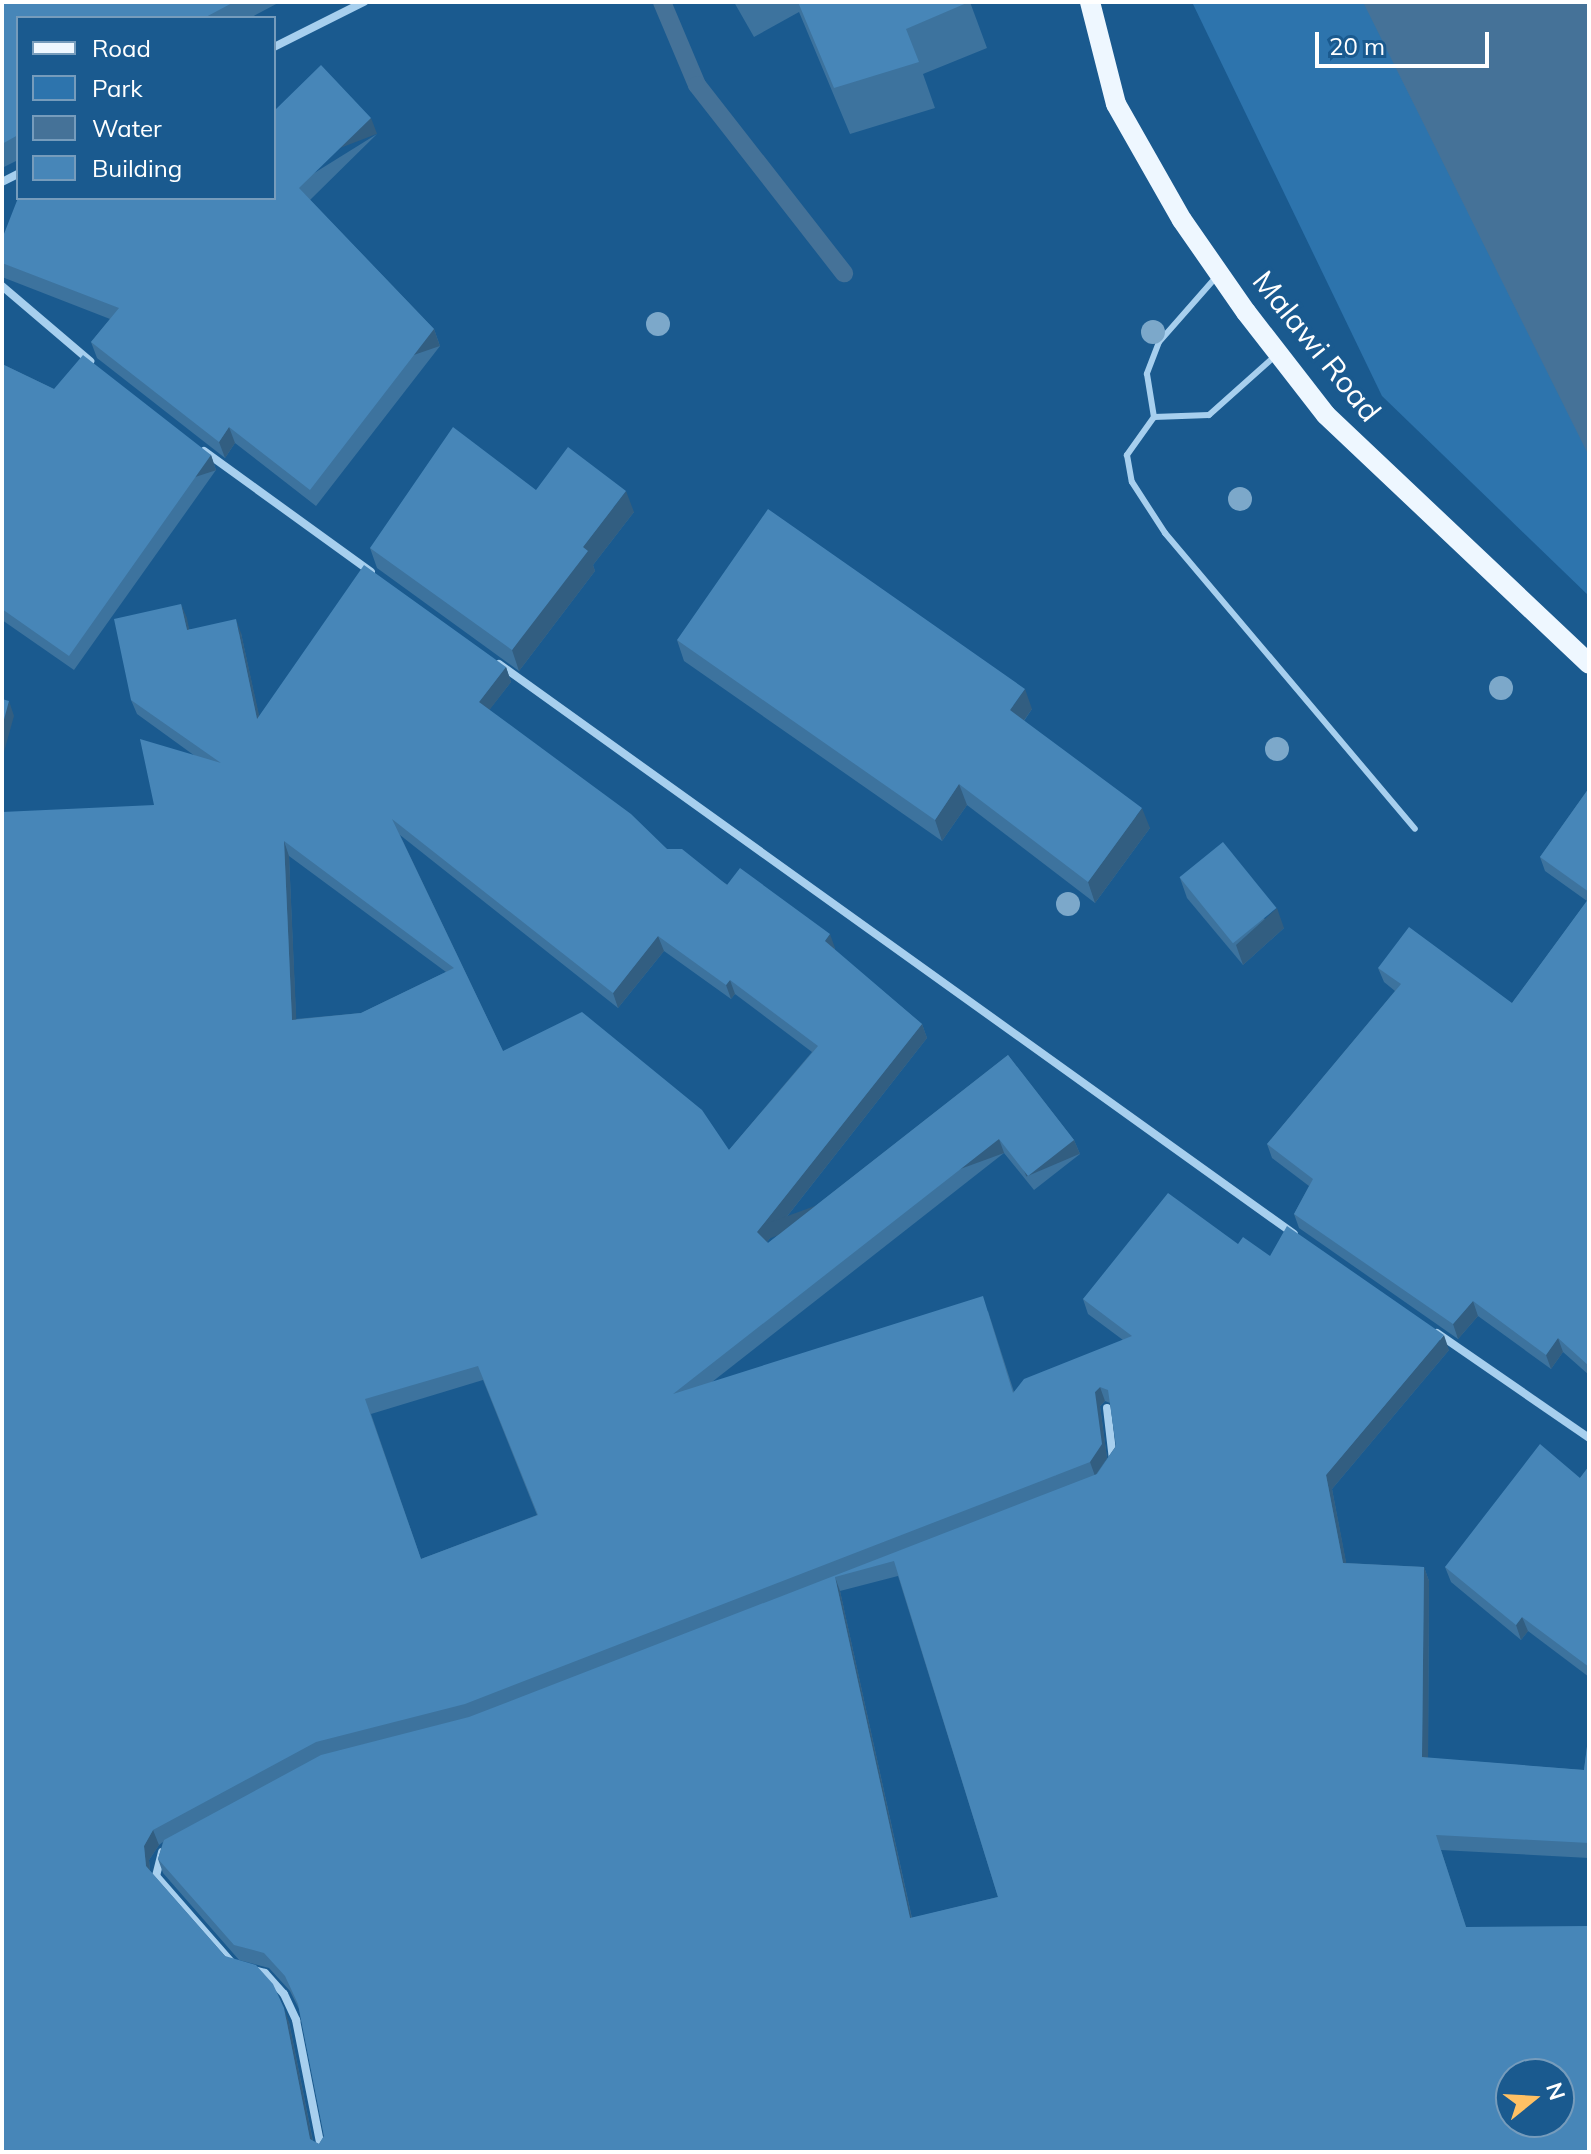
<!DOCTYPE html>
<style>
body{margin:0}
#map{position:relative;width:1591px;height:2154px;overflow:hidden;background:#1a5a8f;font-family:Mulish,sans-serif}
div>[style]{position:absolute}
[style*='--x']{left:calc(var(--x)*1px);top:calc(var(--y)*1px);width:calc(var(--w)*1px);rotate:calc(var(--a)*1deg)}
.green>*{inset:0;background:#2d74ad}
.water>*{inset:0;background:#457298}
.stream>*{height:18px;margin:-9px;padding:0 9px;transform-origin:9px;border-radius:9px;background:#457298}
.service>*{height:6px;margin:-3px;padding:0 3px;transform-origin:3px;border-radius:3px;background:#a7cfee}
.minor>*{height:8px;margin:-4px;padding:0 4px;transform-origin:4px;border-radius:4px;background:#a7cfee}
.primary>*{height:20px;margin:-10px;padding:0 10px;transform-origin:10px;border-radius:10px;background:#eef7ff}
.trees>*{width:24px;height:24px;margin:-12px;border-radius:50%;background:#7ca8ca}
.wall>*{inset:0;background:#3d739e}
.shaded-wall>*{inset:0;background:#325e81;transform-origin:0 0}
.building>*{inset:0;background:#4786b8;transform-origin:0 0}
span{translate:-50% -50%;white-space:nowrap;text-align:center;line-height:1.15;-webkit-text-stroke:7px #1a5a8f;paint-order:stroke}
.street-label{font-size:30px;color:#fff}
.frame{position:absolute;inset:0;border:4px solid #fff;pointer-events:none}
.legend{position:absolute;left:16px;top:16px;width:260px;height:184px;box-sizing:border-box;background:#1a5a8f;border:2px solid #769cbc;margin:0;padding:10px 14px;list-style:none;font-size:24px;color:#fff}
.legend li{display:flex;align-items:center;gap:16px;height:40px}
.legend b{width:40px;border:2px solid #769cbc}
.north{position:absolute;left:1495px;top:2058px;width:80px;height:80px;box-sizing:border-box;background:#1a5a8f;border:2px solid #769cbc;border-radius:50%;rotate:72deg;font-size:22px;font-weight:700;line-height:32px;text-align:center;color:#fff}
.north::after{content:'';display:block;margin:auto;width:28px;height:36px;background:#ffc164;clip-path:polygon(50% 0,100% 100%,50% 72%,0 100%)}
.scale{position:absolute;left:1315px;top:32px;width:174px;height:36px;box-sizing:border-box;border:4px solid #fff;border-top:0;padding-left:10px;font-size:24px;line-height:28px;white-space:nowrap;color:#fff;-webkit-text-stroke:6px #1a5a8f;paint-order:stroke}
</style>
<div id="map">
<div class="green">
<i style="clip-path:polygon(1192px 2px,1589px 2px,1589px 596px,1382px 396px)"></i>
</div>
<div class="water">
<i style="clip-path:polygon(1363px 2px,1589px 2px,1589px 456px)"></i>
</div>
<div class="stream">
<i style="--x:662;--y:2;--w:90;--a:67.1"></i>
<i style="--x:697;--y:85;--w:239;--a:52"></i>
</div>
<div class="service">
<i style="--x:1217;--y:276;--w:88;--a:131.3"></i>
<i style="--x:1159;--y:342;--w:34;--a:111"></i>
<i style="--x:1147;--y:374;--w:44;--a:80.8"></i>
<i style="--x:1154;--y:417;--w:47;--a:125.4"></i>
<i style="--x:1127;--y:455;--w:27;--a:80"></i>
<i style="--x:1132;--y:482;--w:61;--a:57.1"></i>
<i style="--x:1165;--y:533;--w:387;--a:49.8"></i>
<i style="--x:1154;--y:417;--w:55;--a:-2.1"></i>
<i style="--x:1209;--y:415;--w:90;--a:-41.8"></i>
</div>
<div class="minor">
<i style="--x:274;--y:47;--w:101;--a:-26.6"></i>
<i style="--x:2;--y:182;--w:18;--a:-27"></i>
<i style="--x:2;--y:286;--w:116;--a:40.4"></i>
<i style="--x:204;--y:451;--w:206;--a:35.9"></i>
<i style="--x:499;--y:664;--w:978;--a:35.64"></i>
<i style="--x:1437;--y:1333;--w:185;--a:34.6"></i>
<i style="--x:1107;--y:1408;--w:52;--a:83.4"></i>
<i style="--x:162;--y:1852;--w:25;--a:104"></i>
<i style="--x:156;--y:1876;--w:117;--a:48.8"></i>
<i style="--x:254;--y:1970;--w:11;--a:15"></i>
<i style="--x:265;--y:1973;--w:28;--a:48"></i>
<i style="--x:284;--y:1994;--w:29;--a:65"></i>
<i style="--x:296;--y:2020;--w:135;--a:78.9"></i>
</div>
<div class="primary">
<i style="--x:1090;--y:2;--w:105;--a:75.7"></i>
<i style="--x:1116;--y:104;--w:133;--a:60.4"></i>
<i style="--x:1182;--y:220;--w:112;--a:55.2"></i>
<i style="--x:1246;--y:312;--w:130;--a:52.2"></i>
<i style="--x:1326;--y:415;--w:362;--a:43.4"></i>
</div>
<div class="trees">
<i style="left:658px;top:324px"></i>
<i style="left:1153px;top:332px"></i>
<i style="left:1240px;top:499px"></i>
<i style="left:1501px;top:688px"></i>
<i style="left:1277px;top:749px"></i>
<i style="left:1068px;top:904px"></i>
</div>
<div class="wall">
<i style="clip-path:polygon(2px 2px,280px 2px,250px 18px,18px 18px,18px 160px,2px 168px)"></i>
<i style="clip-path:polygon(734px 2px,970px 2px,987px 48px,923px 74px,935px 108px,850px 134px,799px 12px,754px 37px)"></i>
<i style="clip-path:polygon(377px 134px,310px 200px,434px 329px,440px 346px,316px 506px,235px 443px,225px 458px,97px 358px,91px 342px,110px 319px,2px 277px,2px 239px,274px 198px)"></i>
<i style="clip-path:polygon(2px 364px,54px 389px,211px 455px,216px 470px,74px 670px,2px 620px)"></i>
<i style="clip-path:polygon(536px 490px,634px 512px,593px 565px,595px 571px,519px 671px,377px 568px,370px 548px)"></i>
<i style="clip-path:polygon(evenodd,181px 604px,189px 629px,241px 633px,259px 717px,506px 667px,511px 682px,489px 710px,667px 849px,835px 948px,834px 950px,922px 1024px,927px 1038px,767px 1242px,768px 1243px,1008px 1055px,1074px 1140px,1080px 1154px,1034px 1190px,1004px 1153px,712px 1382px,988px 1311px,1014px 1392px,1123px 1340px,1088px 1314px,1083px 1299px,1238px 1244px,1270px 1256px,1449px 1350px,1332px 1489px,1346px 1563px,1424px 1567px,1429px 1581px,1428px 1758px,1584px 1770px,1589px 1731px,1589px 1858px,1441px 1850px,1466px 1927px,1589px 2152px,2px 2152px,154px 805px,195px 756px,137px 714px,131px 700px,181px 604px,400px 835px,618px 1008px,664px 951px,731px 999px,735px 994px,812px 1052px,729px 1150px,503px 1051px,400px 835px,181px 604px,289px 856px,446px 972px,361px 1013px,296px 1019px,289px 856px,181px 604px,483px 1380px,537px 1515px,421px 1559px,371px 1414px,483px 1380px,181px 604px,1105px 1401px,1110px 1403px,1116px 1446px,1096px 1474px,1107px 1458px,1100px 1406px,1105px 1401px,181px 604px,898px 1576px,998px 1897px,912px 1918px,840px 1591px,898px 1576px,181px 604px,163px 1842px,158px 1859px,163px 1873px,239px 1960px,269px 1968px,290px 1991px,299px 2009px,324px 2136px,319px 2144px,313px 2141px,289px 2022px,225px 1956px,150px 1871px,149px 1860px,159px 1845px,163px 1842px)"></i>
<i style="clip-path:polygon(677px 640px,1032px 709px,1024px 721px,1150px 828px,1095px 903px,967px 805px,942px 841px,684px 661px)"></i>
<i style="clip-path:polygon(1589px 788px,1589px 1375px,1563px 1352px,1551px 1369px,1478px 1316px,1458px 1339px,1299px 1228px,1294px 1214px,1309px 1186px,1272px 1158px,1267px 1144px,1395px 991px,1384px 982px,1378px 968px,1512px 1003px,1587px 901px,1545px 871px,1540px 857px)"></i>
<i style="clip-path:polygon(1180px 878px,1284px 928px,1243px 965px,1187px 898px)"></i>
<i style="clip-path:polygon(1589px 1466px,1589px 1677px,1528px 1631px,1521px 1640px,1451px 1582px,1445px 1567px,1580px 1478px)"></i>
</div>
<div class="shaded-wall">
<i style="left:371px;top:118px;width:17px;height:100px;rotate:69deg"></i>
<i style="left:434px;top:329px;width:18px;height:203px;rotate:71deg"></i>
<i style="clip-path:polygon(229px 427px,235px 443px,225px 458px,219px 442px)"></i>
<i style="left:211px;top:455px;width:16px;height:246px;rotate:72deg"></i>
<i style="clip-path:polygon(626px 491px,634px 512px,593px 565px,595px 571px,519px 671px,512px 650px,583px 547px)"></i>
<i style="clip-path:polygon(181px 604px,187px 618px,192px 644px,187px 630px)"></i>
<i style="clip-path:polygon(236px 619px,241px 633px,263px 733px,257px 719px)"></i>
<i style="clip-path:polygon(506px 667px,511px 682px,484px 717px,479px 702px)"></i>
<i style="clip-path:polygon(1025px 689px,1032px 709px,1017px 730px,1010px 710px)"></i>
<i style="clip-path:polygon(9px 701px,14px 716px,2px 759px,2px 727px)"></i>
<i style="clip-path:polygon(959px 784px,967px 805px,942px 841px,935px 820px)"></i>
<i style="clip-path:polygon(1142px 808px,1150px 828px,1095px 903px,1088px 882px)"></i>
<i style="clip-path:polygon(284px 841px,289px 856px,297px 1034px,292px 1020px)"></i>
<i style="clip-path:polygon(1277px 908px,1284px 928px,1243px 965px,1236px 945px)"></i>
<i style="clip-path:polygon(830px 934px,835px 948px,830px 956px,825px 941px)"></i>
<i style="clip-path:polygon(658px 936px,664px 951px,618px 1008px,613px 993px)"></i>
<i style="clip-path:polygon(730px 980px,735px 994px,731px 999px,726px 985px)"></i>
<i style="clip-path:polygon(922px 1024px,927px 1038px,763px 1247px,757px 1232px)"></i>
<i style="left:999px;top:1139px;width:15px;height:414px;rotate:70deg"></i>
<i style="left:1074px;top:1140px;width:15px;height:58px;rotate:67deg"></i>
<i style="clip-path:polygon(1473px 1301px,1478px 1316px,1458px 1339px,1453px 1324px)"></i>
<i style="clip-path:polygon(1444px 1335px,1449px 1350px,1332px 1489px,1349px 1577px,1343px 1563px,1326px 1475px)"></i>
<i style="clip-path:polygon(1558px 1338px,1563px 1352px,1551px 1369px,1546px 1355px)"></i>
<i style="clip-path:polygon(1100px 1387px,1105px 1401px,1100px 1406px,1107px 1458px,1095px 1476px,1090px 1462px,1095px 1392px)"></i>
<i style="clip-path:polygon(1424px 1567px,1429px 1581px,1428px 1771px,1422px 1757px)"></i>
<i style="clip-path:polygon(835px 1577px,840px 1591px,915px 1933px,910px 1918px)"></i>
<i style="clip-path:polygon(1522px 1617px,1528px 1631px,1521px 1640px,1516px 1625px)"></i>
<i style="clip-path:polygon(153px 1830px,159px 1845px,149px 1860px,151px 1881px,146px 1866px,144px 1846px)"></i>
<i style="clip-path:polygon(284px 2008px,289px 2022px,315px 2152px,310px 2139px)"></i>
</div>
<div class="building">
<i style="clip-path:polygon(2px 2px,234px 2px,204px 18px,18px 18px,18px 135px,2px 144px)"></i>
<i style="clip-path:polygon(798px 2px,969px 2px,906px 29px,919px 62px,834px 88px)"></i>
<i style="clip-path:polygon(321px 65px,371px 118px,299px 188px,434px 329px,310px 490px,229px 427px,219px 442px,91px 342px,119px 308px,2px 263px,2px 239px,18px 198px,274px 198px,274px 111px)"></i>
<i style="clip-path:polygon(83px 355px,211px 455px,69px 656px,2px 609px,2px 364px,54px 389px)"></i>
<i style="clip-path:polygon(453px 427px,536px 490px,568px 447px,626px 491px,583px 547px,588px 551px,512px 650px,370px 548px)"></i>
<i style="clip-path:polygon(768px 509px,1025px 689px,1010px 710px,1142px 808px,1088px 882px,959px 784px,935px 820px,677px 640px)"></i>
<i style="clip-path:polygon(evenodd,364px 565px,506px 667px,479px 702px,631px 814px,667px 849px,682px 849px,727px 885px,740px 868px,830px 934px,825px 941px,922px 1024px,757px 1232px,768px 1243px,1008px 1055px,1074px 1140px,1028px 1176px,999px 1139px,673px 1394px,983px 1296px,1013px 1393px,1024px 1379px,1132px 1336px,1083px 1299px,1168px 1193px,1238px 1244px,1243px 1237px,1270px 1256px,1287px 1226px,1444px 1335px,1326px 1475px,1343px 1563px,1424px 1567px,1422px 1757px,1584px 1770px,1589px 1731px,1589px 1843px,1436px 1835px,1466px 1927px,1589px 1926px,1589px 2152px,2px 2152px,2px 812px,154px 805px,140px 739px,221px 763px,131px 700px,114px 619px,181px 604px,187px 630px,236px 619px,257px 719px,364px 565px,392px 819px,613px 993px,658px 936px,726px 985px,730px 980px,818px 1046px,729px 1150px,702px 1110px,582px 1012px,503px 1051px,392px 819px,364px 565px,284px 841px,454px 968px,361px 1013px,292px 1020px,284px 841px,364px 565px,478px 1366px,538px 1515px,421px 1559px,365px 1399px,478px 1366px,364px 565px,1100px 1387px,1108px 1390px,1116px 1446px,1097px 1474px,469px 1717px,321px 1755px,164px 1840px,158px 1859px,234px 1945px,264px 1953px,285px 1976px,298px 2004px,324px 2136px,319px 2144px,310px 2139px,284px 2008px,273px 1984px,256px 1965px,225px 1956px,146px 1866px,144px 1846px,153px 1830px,316px 1742px,465px 1704px,1090px 1462px,1102px 1444px,1095px 1392px,1100px 1387px,364px 565px,894px 1561px,998px 1897px,910px 1918px,835px 1577px,894px 1561px,364px 565px,1511px 2074px,1559px 2074px,1559px 2122px,1511px 2122px,1511px 2074px)"></i>
<i style="clip-path:polygon(2px 699px,9px 701px,2px 727px)"></i>
<i style="clip-path:polygon(1589px 788px,1589px 892px,1540px 857px)"></i>
<i style="left:1223px;top:842px;width:85px;height:56px;rotate:51deg"></i>
<i style="clip-path:polygon(1589px 898px,1589px 1366px,1558px 1338px,1546px 1355px,1473px 1301px,1453px 1324px,1294px 1214px,1313px 1179px,1267px 1144px,1401px 984px,1378px 968px,1409px 927px,1512px 1003px)"></i>
<i style="clip-path:polygon(1540px 1444px,1580px 1478px,1589px 1466px,1589px 1667px,1522px 1617px,1516px 1625px,1445px 1567px)"></i>
</div>
<div class="street-label">
<span style="left:1317px;top:346px;rotate:51deg">Malawi Road</span>
</div>
<div class="frame"></div>
<ul class="legend">
<li><b style="height:10px;background:#eef7ff"></b>Road</li>
<li><b style="height:22px;background:#2d74ad"></b>Park</li>
<li><b style="height:22px;background:#457298"></b>Water</li>
<li><b style="height:22px;background:#4786b8"></b>Building</li>
</ul>
<div class="north">N</div>
<div class="scale">20 m</div>
</div>
